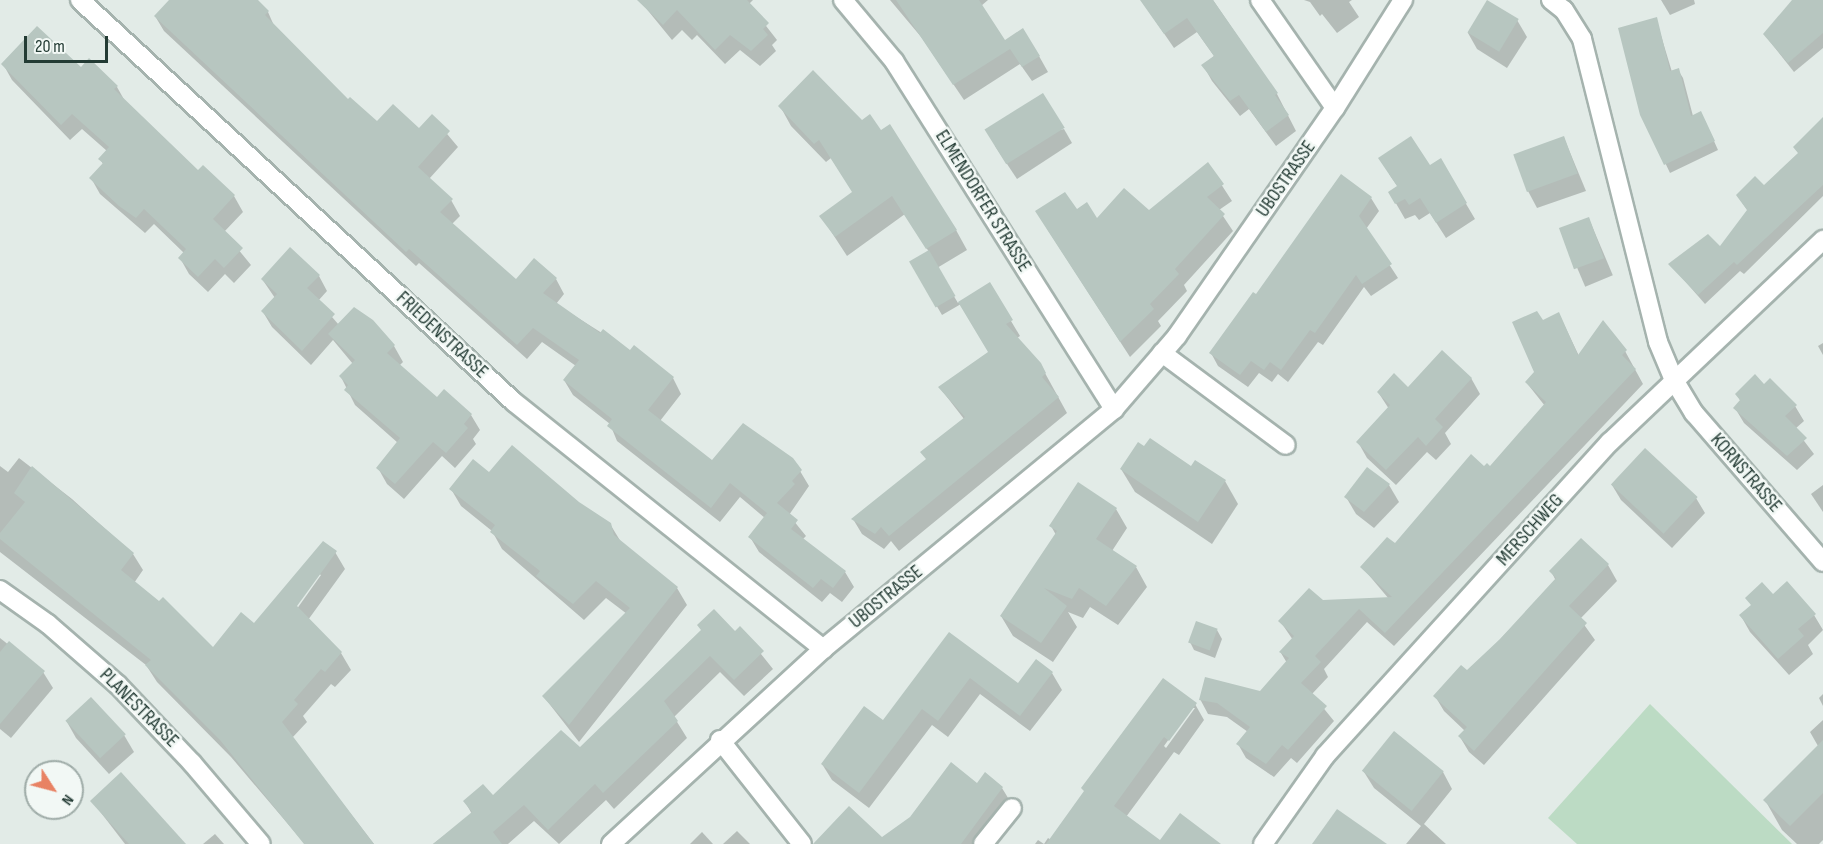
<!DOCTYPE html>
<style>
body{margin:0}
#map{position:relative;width:1823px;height:844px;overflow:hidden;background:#e2ebe7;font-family:"Sofia Sans Condensed",sans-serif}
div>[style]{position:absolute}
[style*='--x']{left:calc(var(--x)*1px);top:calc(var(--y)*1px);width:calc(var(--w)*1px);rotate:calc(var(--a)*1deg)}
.green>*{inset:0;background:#bcdbc4}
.shadow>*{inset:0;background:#0003;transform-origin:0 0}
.building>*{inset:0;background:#b7c6c0;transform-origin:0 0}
.roads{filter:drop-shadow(2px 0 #a5b3ae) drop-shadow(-2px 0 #a5b3ae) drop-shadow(0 2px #a5b3ae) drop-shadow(0 -2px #a5b3ae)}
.minor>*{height:18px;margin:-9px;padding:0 9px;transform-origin:9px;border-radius:9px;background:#fff}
span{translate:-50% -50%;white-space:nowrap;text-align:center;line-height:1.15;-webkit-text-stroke:5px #f2f8f5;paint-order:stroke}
.street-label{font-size:20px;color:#233b34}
.north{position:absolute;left:24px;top:760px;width:60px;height:60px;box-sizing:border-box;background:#f2f8f5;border:2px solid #9faca8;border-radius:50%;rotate:126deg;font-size:16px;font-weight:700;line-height:24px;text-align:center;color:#233b34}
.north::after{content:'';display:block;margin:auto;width:21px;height:27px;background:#e88263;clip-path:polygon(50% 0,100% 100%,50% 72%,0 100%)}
.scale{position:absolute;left:24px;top:36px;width:84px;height:27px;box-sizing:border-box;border:3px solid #233b34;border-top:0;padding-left:8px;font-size:18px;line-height:21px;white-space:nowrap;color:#233b34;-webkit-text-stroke:4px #f2f8f5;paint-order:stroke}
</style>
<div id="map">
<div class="green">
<i style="clip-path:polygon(1650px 704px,1792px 844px,1577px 844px,1548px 818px)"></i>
</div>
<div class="shadow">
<i style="clip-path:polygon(171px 0,256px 0,268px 12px,275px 28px,348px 102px,377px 124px,419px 130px,432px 116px,458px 147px,429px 179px,451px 200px,460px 216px,452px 224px,516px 281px,556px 279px,564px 294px,556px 304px,673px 378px,681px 394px,660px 421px,712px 462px,800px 471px,809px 486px,789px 515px,806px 536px,803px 539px,845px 572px,854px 587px,842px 602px,830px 593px,822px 602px,759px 552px,750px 537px,765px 518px,740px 497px,720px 522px,617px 441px,610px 424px,573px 395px,564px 380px,576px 366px,542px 342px,527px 359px,419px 263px,416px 266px,164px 31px,155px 16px)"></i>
<i style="clip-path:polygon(652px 0,753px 0,749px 4px,777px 40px,772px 45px,776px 51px,760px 66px,740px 50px,725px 64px,697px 35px,692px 40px,682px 30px,672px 40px,645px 7px)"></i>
<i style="clip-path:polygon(890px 0,988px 0,981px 6px,1004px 42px,1039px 56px,1048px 72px,1032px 81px,1020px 64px,964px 100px,922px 38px)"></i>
<i style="clip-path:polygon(1141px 0,1213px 0,1277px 94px,1296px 131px,1276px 146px,1249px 109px,1240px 116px,1212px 81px,1203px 65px,1214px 56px,1197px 32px,1174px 48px)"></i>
<i style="clip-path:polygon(1304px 0,1352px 0,1349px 2px,1359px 17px,1337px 33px,1322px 14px,1320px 16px,1310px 2px)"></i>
<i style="clip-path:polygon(1694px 0,1695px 4px,1670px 15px,1661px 0)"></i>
<i style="clip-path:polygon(1823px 0,1823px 48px,1794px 72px,1764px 34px)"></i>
<i style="clip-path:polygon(1656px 19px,1672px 72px,1678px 70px,1683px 78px,1693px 116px,1705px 121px,1718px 150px,1670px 173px,1642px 114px)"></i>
<i style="clip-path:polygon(1517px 20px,1527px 37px,1507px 68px,1477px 49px,1468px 33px)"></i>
<i style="clip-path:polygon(3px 64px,81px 69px,117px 87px,126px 103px,198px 172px,203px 168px,234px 196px,243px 212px,224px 232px,251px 265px,234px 283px,225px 274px,208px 292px,189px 274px,180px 258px,184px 253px,154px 224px,145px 233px,100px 194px,91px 178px,103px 164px,100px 159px,107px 151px,82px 129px,70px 140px,12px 80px)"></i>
<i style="clip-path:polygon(780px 106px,956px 230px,967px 250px,937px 268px,958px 303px,989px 284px,1020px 336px,1017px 338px,1040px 364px,1067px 413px,899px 551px,891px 541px,884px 549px,862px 534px,853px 519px,927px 460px,964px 419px,940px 388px,990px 353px,961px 304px,942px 315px,912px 264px,929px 252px,905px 214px,847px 256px,821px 216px,854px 193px,831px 158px,826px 162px,791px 126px)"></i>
<i style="clip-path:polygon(1823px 120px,1823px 196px,1744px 274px,1740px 271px,1705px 304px,1670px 264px,1720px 248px,1748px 211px,1737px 195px,1764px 188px,1799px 154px,1795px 148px)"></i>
<i style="clip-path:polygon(1064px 129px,1072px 143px,1017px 179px,995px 146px)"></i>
<i style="clip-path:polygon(1564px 138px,1586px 191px,1537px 208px,1528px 191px)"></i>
<i style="clip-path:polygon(1440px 160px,1475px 219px,1446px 238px,1430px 213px,1419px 220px,1415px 215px,1405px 219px,1390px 193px,1398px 187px,1389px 174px,1429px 167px)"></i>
<i style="clip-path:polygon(1208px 164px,1232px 201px,1219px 210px,1233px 231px,1184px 285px,1187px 291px,1158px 321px,1161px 326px,1130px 357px,1046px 227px,1076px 211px,1096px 221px,1149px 212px)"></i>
<i style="clip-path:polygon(1371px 198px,1379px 211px,1366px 229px,1398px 278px,1371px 296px,1364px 287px,1323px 345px,1318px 342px,1288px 382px,1278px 374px,1272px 382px,1259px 373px,1248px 387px,1218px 366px,1211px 353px,1257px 296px)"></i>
<i style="left:1589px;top:219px;width:61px;height:30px;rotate:67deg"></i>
<i style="clip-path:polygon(319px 276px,327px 291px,318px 301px,339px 325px,394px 346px,403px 362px,399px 366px,438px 399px,471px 415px,480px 430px,473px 439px,476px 444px,455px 468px,442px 456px,404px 499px,387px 484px,378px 468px,398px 443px,355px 405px,341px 377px,353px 364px,333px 340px,311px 365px,272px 327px,263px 312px,275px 298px,262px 279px)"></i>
<i style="clip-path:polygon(1559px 314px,1579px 356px,1625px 351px,1643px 384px,1394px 646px,1367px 622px,1324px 669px,1328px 677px,1312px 694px,1334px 721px,1297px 763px,1291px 758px,1274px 777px,1246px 758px,1238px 744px,1248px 732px,1227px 717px,1208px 714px,1200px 699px,1261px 693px,1287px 663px,1281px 653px,1293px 640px,1280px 621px,1323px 602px,1389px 599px,1362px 567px,1395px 546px,1484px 468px,1490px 468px,1545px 406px,1526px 382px,1535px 372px,1542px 322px)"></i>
<i style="clip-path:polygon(1823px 343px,1823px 355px,1818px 346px)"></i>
<i style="clip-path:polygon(1471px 378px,1480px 394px,1445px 433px,1451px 444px,1436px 460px,1427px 452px,1396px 485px,1367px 458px,1358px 442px,1389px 409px,1378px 392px)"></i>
<i style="clip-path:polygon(1764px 386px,1795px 406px,1804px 421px,1795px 429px,1814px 454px,1797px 470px,1744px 423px,1735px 408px,1741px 402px,1737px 395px)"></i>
<i style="clip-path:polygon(evenodd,19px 458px,72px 499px,133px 554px,143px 570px,134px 583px,213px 649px,254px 625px,335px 552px,345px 569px,308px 620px,341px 653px,351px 670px,335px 687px,331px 684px,303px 716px,307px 722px,292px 738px,374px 844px,305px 844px,231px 757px,157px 682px,146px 665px,0 552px,0 466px,8px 472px,19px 458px,319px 574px,321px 575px,294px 613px,291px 611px,319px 574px)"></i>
<i style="clip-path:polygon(1192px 468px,1225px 481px,1238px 504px,1212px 544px,1135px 492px,1121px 469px)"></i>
<i style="clip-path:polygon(1367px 469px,1389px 485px,1399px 502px,1374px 528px,1356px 514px,1346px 497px)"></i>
<i style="clip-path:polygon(489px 474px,578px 503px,610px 524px,621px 542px,677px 588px,687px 605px,579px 742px,544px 697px,627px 614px,606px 598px,584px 620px,502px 549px,492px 531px,461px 506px,451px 489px)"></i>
<i style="clip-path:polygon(1612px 485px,1696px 498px,1705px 513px,1672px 548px,1621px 500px)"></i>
<i style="clip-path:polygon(1823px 485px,1823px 512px,1811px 494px)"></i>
<i style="clip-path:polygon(1116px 509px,1127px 528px,1112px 551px,1136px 567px,1147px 587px,1118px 625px,1090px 607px,1083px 618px,1068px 612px,1077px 627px,1053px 662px,1013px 636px,1001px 616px,1056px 535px,1051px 526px)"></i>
<i style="clip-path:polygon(1608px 565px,1617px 581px,1580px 619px,1595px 640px,1484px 765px,1469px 752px,1460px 737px,1465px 731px,1444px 711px,1435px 696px,1468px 673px,1556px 581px,1551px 571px)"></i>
<i style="clip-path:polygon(1773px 596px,1814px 615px,1823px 630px,1808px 645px,1813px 654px,1789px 675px,1750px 632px,1741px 616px)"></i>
<i style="clip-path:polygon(740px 628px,773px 669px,744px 696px,720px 672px,674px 717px,687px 738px,614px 809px,606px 800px,559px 844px,534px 821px,508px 844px,433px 844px,472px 814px,465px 802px,493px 797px,580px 749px)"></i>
<i style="clip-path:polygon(1217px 630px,1222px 639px,1215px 658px,1194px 650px,1190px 642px)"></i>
<i style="clip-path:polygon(949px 634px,1018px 685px,1052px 673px,1062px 690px,1030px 731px,980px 694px,948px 737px,932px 725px,869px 808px,832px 780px,822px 764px,883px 722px)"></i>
<i style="clip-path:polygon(0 638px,43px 672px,53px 688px,11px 738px,0 729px)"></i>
<i style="clip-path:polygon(evenodd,1163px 680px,1195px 704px,1204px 720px,1179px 755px,1174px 752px,1126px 817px,1160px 842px,1180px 815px,1214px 844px,1035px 844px,1038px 840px,1044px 844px,1048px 838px,1051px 840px,1085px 793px,1083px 788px,1163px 680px,1191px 708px,1195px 708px,1166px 748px,1164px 746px,1191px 708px)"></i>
<i style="clip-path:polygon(1823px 694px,1823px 706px,1819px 698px)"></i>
<i style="clip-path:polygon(1823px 720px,1823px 840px,1819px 844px,1797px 844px,1782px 830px,1765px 800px,1818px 746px,1810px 732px)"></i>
<i style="clip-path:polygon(67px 722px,124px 735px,134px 752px,109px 774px,76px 738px)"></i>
<i style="clip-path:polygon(1364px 772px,1443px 772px,1452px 789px,1424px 824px,1446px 844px,1406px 844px,1421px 826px,1374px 788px)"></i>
<i style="clip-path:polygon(1002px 788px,1013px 806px,986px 844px,819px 844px,882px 839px)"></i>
<i style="clip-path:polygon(92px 801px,181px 844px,125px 844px)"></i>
<i style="clip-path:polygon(737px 831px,750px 844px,723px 844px)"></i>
<i style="clip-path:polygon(702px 832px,713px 844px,690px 844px)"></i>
<i style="clip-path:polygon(215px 834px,224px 844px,203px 844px)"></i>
</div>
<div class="building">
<i style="clip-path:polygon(169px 0,258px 0,269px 11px,265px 15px,348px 99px,350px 97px,377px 121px,393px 104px,419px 128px,432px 114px,450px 131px,418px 167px,453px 199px,440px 212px,516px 279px,534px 258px,557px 278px,543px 293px,600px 333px,603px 329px,630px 350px,634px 345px,674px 377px,648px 410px,712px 460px,743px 423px,793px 458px,802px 470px,792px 481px,795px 484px,777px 503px,798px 520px,791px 529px,846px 571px,833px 588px,821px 579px,813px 588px,748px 537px,767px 513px,730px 483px,711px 508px,607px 426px,612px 419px,563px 380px,579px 360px,533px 328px,517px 345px,409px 249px,406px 252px,154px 16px)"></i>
<i style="clip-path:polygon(637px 0,747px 0,769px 23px,763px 29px,768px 35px,751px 51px,730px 35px,715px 50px,677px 10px,663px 25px)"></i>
<i style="clip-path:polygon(896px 0,979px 0,1005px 40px,1023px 28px,1040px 56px,1022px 67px,1010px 49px,953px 85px)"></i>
<i style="clip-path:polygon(1140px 0,1213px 0,1278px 93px,1275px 95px,1289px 115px,1266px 132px,1239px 95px,1230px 101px,1201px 65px,1214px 56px,1187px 18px,1164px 34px)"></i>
<i style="left:1487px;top:0;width:37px;height:38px;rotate:31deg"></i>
<i style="clip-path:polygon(1792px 0,1823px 0,1823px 33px,1788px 63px,1763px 34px)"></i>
<i style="clip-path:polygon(1657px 17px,1670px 71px,1679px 68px,1691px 116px,1701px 111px,1715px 141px,1664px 165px,1640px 115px,1618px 28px)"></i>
<i style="clip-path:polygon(37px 26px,81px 67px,89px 58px,118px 86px,114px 89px,198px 170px,203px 165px,235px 195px,213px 219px,243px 248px,224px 268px,215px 259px,198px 277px,178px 258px,186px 249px,144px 209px,136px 218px,119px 206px,89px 178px,103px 163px,98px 159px,109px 147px,72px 114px,61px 125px,1px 64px)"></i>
<i style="clip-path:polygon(813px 70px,862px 120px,870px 114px,881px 130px,890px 124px,957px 230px,926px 249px,892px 196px,835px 237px,819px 216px,852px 192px,819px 140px,814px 144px,778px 106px)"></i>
<i style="left:1043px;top:93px;width:41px;height:69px;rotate:58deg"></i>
<i style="clip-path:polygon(1823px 117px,1823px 185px,1737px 265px,1734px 262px,1698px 295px,1668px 264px,1708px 234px,1720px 246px,1747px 210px,1736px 195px,1755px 176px,1764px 185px,1798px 153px,1793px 147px)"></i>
<i style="clip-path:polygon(1411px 136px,1430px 165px,1441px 158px,1467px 203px,1436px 223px,1420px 198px,1409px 205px,1405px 199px,1395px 204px,1388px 192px,1397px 186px,1378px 158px)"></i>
<i style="left:1564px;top:136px;width:40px;height:54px;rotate:70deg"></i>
<i style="clip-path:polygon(1208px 162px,1224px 184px,1207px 197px,1225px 214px,1175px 269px,1179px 274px,1150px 304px,1154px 309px,1120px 342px,1035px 211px,1065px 192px,1077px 209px,1087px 202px,1097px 218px,1124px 188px,1149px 210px)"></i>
<i style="clip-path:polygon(1341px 174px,1372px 197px,1359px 216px,1392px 264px,1362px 284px,1356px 275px,1315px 333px,1310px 330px,1281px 370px,1270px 362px,1264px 370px,1251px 361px,1240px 375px,1209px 353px,1253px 292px,1256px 294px)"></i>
<i style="left:1589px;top:217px;width:44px;height:32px;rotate:70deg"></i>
<i style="clip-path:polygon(290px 247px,320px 275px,307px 288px,335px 314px,302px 351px,261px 311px,277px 294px,261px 279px)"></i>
<i style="left:929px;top:250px;width:53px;height:23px;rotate:60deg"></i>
<i style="clip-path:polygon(990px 282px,1013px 320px,1006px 324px,1041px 363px,1046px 373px,1042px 377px,1059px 397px,889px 536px,881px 527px,875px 534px,851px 519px,926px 459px,920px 452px,965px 417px,938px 387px,988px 352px,958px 302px)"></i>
<i style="clip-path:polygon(354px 307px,373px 320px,395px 345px,387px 353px,437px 397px,444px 389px,472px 414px,464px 424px,468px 428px,446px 453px,433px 442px,395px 484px,376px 468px,400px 438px,344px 390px,348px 385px,339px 376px,355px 360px,328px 334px)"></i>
<i style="clip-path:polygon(1537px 311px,1543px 320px,1559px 312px,1578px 355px,1603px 320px,1627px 350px,1622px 355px,1636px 369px,1385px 633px,1359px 609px,1315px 656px,1321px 662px,1301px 683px,1327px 706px,1288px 750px,1282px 745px,1266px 764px,1236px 744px,1250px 727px,1217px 703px,1199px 700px,1205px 677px,1260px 691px,1289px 658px,1279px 652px,1294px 636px,1278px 621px,1309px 588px,1323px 600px,1392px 597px,1360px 567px,1387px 537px,1395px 543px,1471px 454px,1484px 466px,1487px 463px,1490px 466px,1546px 402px,1525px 382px,1534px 372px,1512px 322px)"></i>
<i style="clip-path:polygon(1442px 350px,1472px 378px,1435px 419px,1443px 427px,1426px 446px,1418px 437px,1386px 470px,1356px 442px,1390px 405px,1377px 392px,1394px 373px,1408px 387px)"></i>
<i style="clip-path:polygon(1755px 374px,1764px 384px,1770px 378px,1797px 405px,1785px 416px,1807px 438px,1787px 456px,1733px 408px,1740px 400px,1735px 394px)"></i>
<i style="clip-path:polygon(1150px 438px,1191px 466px,1195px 460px,1226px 480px,1198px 522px,1120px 469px,1138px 442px,1144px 446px)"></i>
<i style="clip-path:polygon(512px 445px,579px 502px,611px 523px,614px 535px,678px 587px,569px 725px,542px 696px,630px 608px,596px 581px,573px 604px,536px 576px,540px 571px,490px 532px,495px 525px,449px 489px,473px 459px,489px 472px)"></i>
<i style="left:1645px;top:448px;width:72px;height:50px;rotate:43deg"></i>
<i style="clip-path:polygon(32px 466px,134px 553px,121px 570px,159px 601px,163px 597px,213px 647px,241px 612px,254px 623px,323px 541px,337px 551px,297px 606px,342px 652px,325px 672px,321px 669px,294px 700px,298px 704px,282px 722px,374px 844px,304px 844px,220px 740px,145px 665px,151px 660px,0 539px,0 533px,25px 502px,14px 493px)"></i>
<i style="clip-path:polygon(1367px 467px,1390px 484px,1364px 512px,1344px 497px)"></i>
<i style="clip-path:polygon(1078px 482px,1117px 508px,1096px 539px,1137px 566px,1106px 606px,1079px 588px,1072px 599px,1044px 588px,1067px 606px,1041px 643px,1000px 616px,1057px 531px,1049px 526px)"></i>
<i style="clip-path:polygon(1581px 538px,1609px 564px,1569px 606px,1587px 623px,1474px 751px,1458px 736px,1467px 727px,1433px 696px,1461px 665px,1467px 670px,1500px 639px,1556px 578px,1549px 571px)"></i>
<i style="clip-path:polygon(1787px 581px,1816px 614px,1798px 629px,1804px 636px,1778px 659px,1739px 615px,1751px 605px,1745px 598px,1762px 582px,1773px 594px)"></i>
<i style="clip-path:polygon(714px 609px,735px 631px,740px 626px,764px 651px,734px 680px,710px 656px,664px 701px,678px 721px,603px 793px,595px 784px,548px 830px,524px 805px,493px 832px,502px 844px,433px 844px,472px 812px,463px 801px,483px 784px,493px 795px,561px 730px,580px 747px,701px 630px,697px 625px)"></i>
<i style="left:1196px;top:621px;width:23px;height:23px;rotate:20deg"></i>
<i style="clip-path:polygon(949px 632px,1018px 683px,1036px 659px,1053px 672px,1020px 716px,970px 678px,938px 721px,922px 709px,859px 793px,821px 764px,864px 706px,883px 720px)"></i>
<i style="clip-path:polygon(9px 641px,45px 671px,0 724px,0 652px)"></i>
<i style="clip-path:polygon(1163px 678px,1197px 703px,1169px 741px,1164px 737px,1114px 806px,1160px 840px,1180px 813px,1221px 844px,1046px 844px,1084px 791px,1081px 788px)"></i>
<i style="left:91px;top:697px;width:51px;height:35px;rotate:47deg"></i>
<i style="left:1394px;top:731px;width:64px;height:51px;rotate:39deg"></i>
<i style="clip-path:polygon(1823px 740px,1823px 793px,1790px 826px,1763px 800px)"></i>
<i style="clip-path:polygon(951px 762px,977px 783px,985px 772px,1003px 787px,961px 844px,813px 844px,849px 806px,882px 837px,910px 817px)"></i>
<i style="clip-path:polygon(121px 772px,186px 844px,129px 844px,90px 801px)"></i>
<i style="clip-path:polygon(1337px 809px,1387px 844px,1312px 844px)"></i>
</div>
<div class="roads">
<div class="minor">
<i style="--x:80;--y:0;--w:592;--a:42.81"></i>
<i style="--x:514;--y:402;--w:396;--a:38.6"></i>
<i style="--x:843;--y:0;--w:80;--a:50.1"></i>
<i style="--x:894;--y:61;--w:412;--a:57.7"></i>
<i style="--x:1260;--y:0;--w:131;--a:55.2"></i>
<i style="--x:1551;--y:0;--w:16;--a:38"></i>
<i style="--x:1564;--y:10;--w:34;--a:58"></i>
<i style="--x:1582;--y:39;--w:312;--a:75.9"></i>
<i style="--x:1658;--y:342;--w:41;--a:67.2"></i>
<i style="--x:1674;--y:380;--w:39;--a:59"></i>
<i style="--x:1694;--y:413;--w:197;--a:49.1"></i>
<i style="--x:1162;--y:353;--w:154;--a:36.6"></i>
<i style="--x:0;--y:590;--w:59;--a:35.3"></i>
<i style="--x:48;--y:624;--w:93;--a:41.1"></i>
<i style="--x:118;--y:685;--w:108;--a:46.5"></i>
<i style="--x:192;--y:763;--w:106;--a:49.6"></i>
<i style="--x:720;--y:740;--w:132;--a:51.7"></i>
<i style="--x:611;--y:844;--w:288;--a:-42.6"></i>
<i style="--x:823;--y:649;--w:377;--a:-39.5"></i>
<i style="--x:1114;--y:409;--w:96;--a:-49.2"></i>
<i style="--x:1177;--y:336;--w:277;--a:-55.3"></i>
<i style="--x:1335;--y:108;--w:128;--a:-57.8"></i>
<i style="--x:983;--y:844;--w:46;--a:-51.1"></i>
<i style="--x:1263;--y:844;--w:108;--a:-54.8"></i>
<i style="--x:1325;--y:756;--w:424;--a:-47.8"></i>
<i style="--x:1610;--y:442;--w:294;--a:-43.5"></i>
</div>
</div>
<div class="street-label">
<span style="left:1286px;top:179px;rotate:-55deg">UBOSTRASSE</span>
<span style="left:983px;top:201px;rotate:58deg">ELMENDORFER STRASSE</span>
<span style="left:442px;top:335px;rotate:43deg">FRIEDENSTRASSE</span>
<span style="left:1746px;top:473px;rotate:49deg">KORNSTRASSE</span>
<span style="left:1530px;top:530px;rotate:-48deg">MERSCHWEG</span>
<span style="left:886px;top:597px;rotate:-39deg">UBOSTRASSE</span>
<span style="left:139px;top:708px;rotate:45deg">PLANESTRASSE</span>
</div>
<div class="north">N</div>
<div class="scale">20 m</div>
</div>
